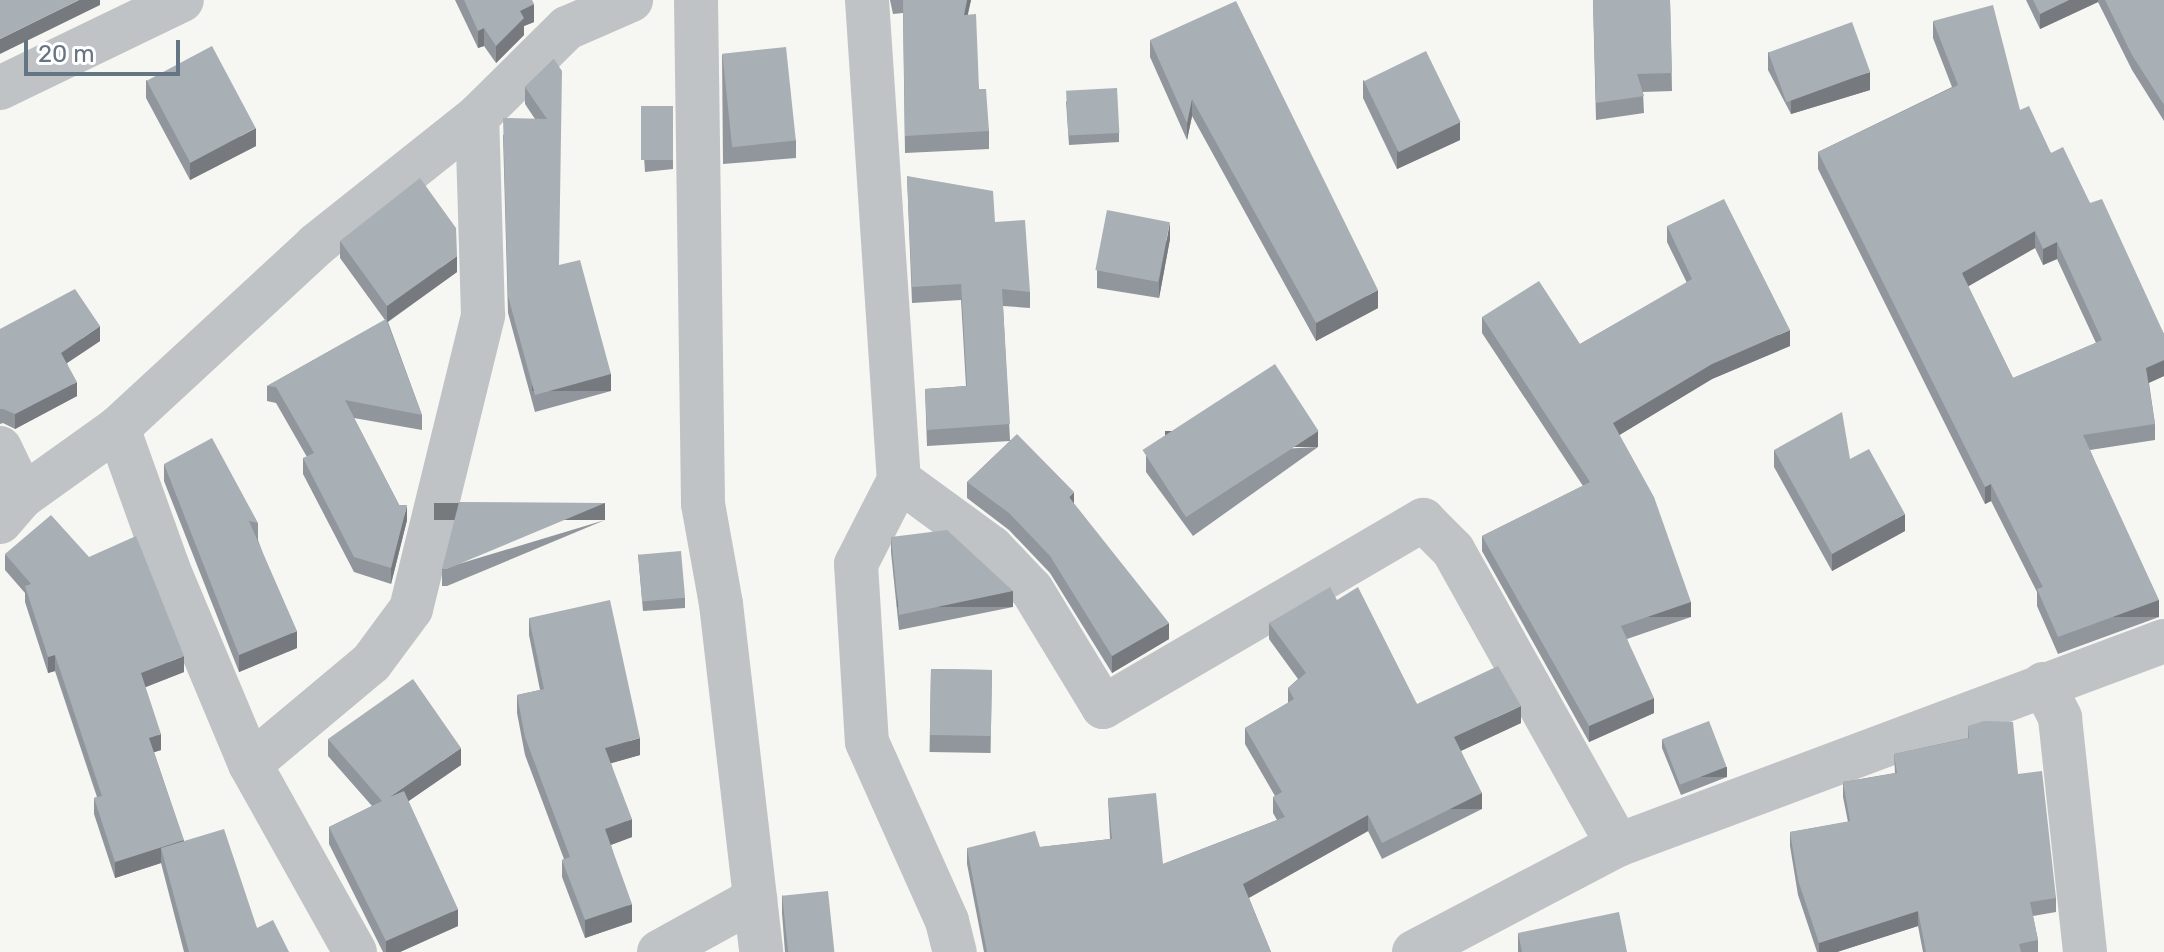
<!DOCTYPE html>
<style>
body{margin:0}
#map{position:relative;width:2164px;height:952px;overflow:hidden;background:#f6f6f2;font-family:Rubik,sans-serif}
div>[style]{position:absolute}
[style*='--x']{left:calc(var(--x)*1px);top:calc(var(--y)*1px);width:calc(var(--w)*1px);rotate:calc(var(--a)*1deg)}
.street>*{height:44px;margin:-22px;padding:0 22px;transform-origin:22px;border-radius:22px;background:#bfc3c6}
.wall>*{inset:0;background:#90969c;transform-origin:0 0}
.shaded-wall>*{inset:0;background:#767a7f;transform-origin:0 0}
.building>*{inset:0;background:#a8afb5;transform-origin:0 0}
span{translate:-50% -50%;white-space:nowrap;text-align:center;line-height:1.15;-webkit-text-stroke:8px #fff;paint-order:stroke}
.scale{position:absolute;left:24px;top:40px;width:156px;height:36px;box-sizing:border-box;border:4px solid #667583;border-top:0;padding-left:10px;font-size:24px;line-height:28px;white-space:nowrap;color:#667583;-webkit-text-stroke:6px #fff;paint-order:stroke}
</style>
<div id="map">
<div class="street">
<i style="--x:696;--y:0;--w:504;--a:89.2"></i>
<i style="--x:703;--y:504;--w:102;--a:79.8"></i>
<i style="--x:721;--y:604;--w:350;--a:83.4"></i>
<i style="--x:867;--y:0;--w:481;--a:86.2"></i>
<i style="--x:899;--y:480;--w:114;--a:36.1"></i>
<i style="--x:991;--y:547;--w:59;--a:46.4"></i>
<i style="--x:1032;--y:590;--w:137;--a:58.7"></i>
<i style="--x:1103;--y:707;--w:371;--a:-30.3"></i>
<i style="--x:1423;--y:520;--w:42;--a:45"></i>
<i style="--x:1453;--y:550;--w:338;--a:60.8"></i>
<i style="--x:0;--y:88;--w:202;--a:-25.8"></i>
<i style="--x:118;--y:428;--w:149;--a:70.3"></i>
<i style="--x:168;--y:568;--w:212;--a:67.3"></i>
<i style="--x:250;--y:764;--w:215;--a:60.8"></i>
<i style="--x:0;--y:448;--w:53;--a:64.4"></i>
<i style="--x:899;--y:480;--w:94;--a:117.1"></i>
<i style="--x:856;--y:564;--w:178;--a:86.5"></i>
<i style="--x:867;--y:742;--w:196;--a:65.9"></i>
<i style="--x:947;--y:921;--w:32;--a:76"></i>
<i style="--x:0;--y:522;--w:35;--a:-49"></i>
<i style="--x:23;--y:496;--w:117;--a:-35.6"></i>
<i style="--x:118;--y:428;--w:270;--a:-42.7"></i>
<i style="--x:316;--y:245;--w:206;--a:-38.5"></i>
<i style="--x:477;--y:117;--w:127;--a:-44.7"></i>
<i style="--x:567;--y:28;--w:70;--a:-23.6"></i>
<i style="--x:2043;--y:684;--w:38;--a:63"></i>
<i style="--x:2060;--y:718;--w:235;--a:83.9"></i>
<i style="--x:250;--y:764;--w:158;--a:-39.9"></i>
<i style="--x:371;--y:663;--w:67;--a:-53.5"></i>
<i style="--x:411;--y:609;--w:303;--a:-76.2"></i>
<i style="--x:483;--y:315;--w:198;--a:-91.7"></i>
<i style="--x:659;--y:952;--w:110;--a:-28.9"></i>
<i style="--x:1414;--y:952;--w:230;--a:-27.7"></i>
<i style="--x:1618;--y:845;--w:583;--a:-20.49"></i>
</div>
<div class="wall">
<i style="clip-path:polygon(455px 0,532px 0,534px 22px,524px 26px,524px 35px,496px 63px,484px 46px,478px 48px)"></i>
<i style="clip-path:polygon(890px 0,971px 0,967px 15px,979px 89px,989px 131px,989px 149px,905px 153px,903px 13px,893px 14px)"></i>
<i style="clip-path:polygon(1593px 0,1670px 0,1672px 91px,1643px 92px,1644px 113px,1596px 120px)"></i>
<i style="clip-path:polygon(2026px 0,2164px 0,2164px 121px,2132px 70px,2098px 2px,2040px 29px)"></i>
<i style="clip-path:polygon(evenodd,1933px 21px,2020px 110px,2051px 153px,2090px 203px,2164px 334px,2164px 376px,2149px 383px,2155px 424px,2155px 440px,2090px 450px,2159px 617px,2058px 654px,2037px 606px,2037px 592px,1991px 501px,1985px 504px,1818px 169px,1818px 152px,1952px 87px,1933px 38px,1933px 21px,2035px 248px,2043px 265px,2057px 259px,2096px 343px,2013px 378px,1968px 286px,2035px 248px)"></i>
<i style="clip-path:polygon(1150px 40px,1378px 308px,1316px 341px,1192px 116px,1187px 140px,1150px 57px)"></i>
<i style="clip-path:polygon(1768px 52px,1870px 90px,1791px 114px,1768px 70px)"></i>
<i style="clip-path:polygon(722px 54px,796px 140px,796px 158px,723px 164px)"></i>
<i style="clip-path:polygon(554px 59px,559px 265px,611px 391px,535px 412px,508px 313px,503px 135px,535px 119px,525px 104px,525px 87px)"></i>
<i style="clip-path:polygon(146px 80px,256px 146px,190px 180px,146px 98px)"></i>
<i style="clip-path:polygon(1363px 80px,1460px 140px,1397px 169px,1363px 98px)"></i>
<i style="clip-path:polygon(1066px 101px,1119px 133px,1119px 142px,1069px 145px)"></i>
<i style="clip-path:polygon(673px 106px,673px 169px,645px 172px,641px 109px)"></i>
<i style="clip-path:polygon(907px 176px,995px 222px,1030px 292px,1030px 308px,1003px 306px,1010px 440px,1074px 504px,1169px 639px,1112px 673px,1050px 573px,1009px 530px,967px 498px,967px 482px,1010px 441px,927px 446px,925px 389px,966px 386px,961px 300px,912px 303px)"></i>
<i style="clip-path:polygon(1667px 226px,1790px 346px,1712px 379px,1619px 435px,1691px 617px,1627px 639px,1654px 713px,1589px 742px,1482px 551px,1482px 536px,1583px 486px,1482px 333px,1482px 317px,1580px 344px,1687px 283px,1667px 242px)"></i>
<i style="clip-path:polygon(1170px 239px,1159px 298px,1097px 288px,1097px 270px)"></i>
<i style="clip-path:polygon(340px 241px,457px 272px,388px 322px,422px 415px,422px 430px,354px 418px,407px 520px,391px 584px,354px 572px,303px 474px,303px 458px,307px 457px,276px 403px,267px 401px,267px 386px,385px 320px,340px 258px)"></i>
<i style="clip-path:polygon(0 329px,100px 341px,67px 363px,77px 396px,15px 429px,3px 423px,0 424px)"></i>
<i style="clip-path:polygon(1318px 447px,1193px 536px,1146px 472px,1146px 456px)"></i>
<i style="clip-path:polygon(1774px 450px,1850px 459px,1905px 531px,1832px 571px,1774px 467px)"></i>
<i style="clip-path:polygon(164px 464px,258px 523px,258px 540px,297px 648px,239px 672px,164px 481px)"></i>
<i style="clip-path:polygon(605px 520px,447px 586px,442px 586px,442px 569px)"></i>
<i style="clip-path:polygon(891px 537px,1013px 607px,899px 630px,891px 552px)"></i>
<i style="clip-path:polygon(5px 554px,184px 672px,145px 687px,161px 750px,154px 752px,184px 842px,257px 928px,289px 952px,184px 952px,161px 863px,115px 878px,94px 814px,94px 798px,97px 797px,55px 671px,48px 673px,25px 602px,25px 593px,5px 570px)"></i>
<i style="clip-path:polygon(638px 554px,685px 598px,685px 608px,643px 611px)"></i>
<i style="clip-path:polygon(1337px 600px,1417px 704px,1521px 723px,1461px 751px,1482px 809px,1382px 859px,1368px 831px,1249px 898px,1271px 952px,984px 952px,967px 864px,967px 848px,1040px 847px,1110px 839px,1108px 798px,1163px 864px,1277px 820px,1273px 813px,1273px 797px,1275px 796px,1245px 744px,1245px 728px,1288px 703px,1288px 688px,1298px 679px,1269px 639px,1269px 623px)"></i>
<i style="clip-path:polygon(529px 618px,640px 755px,611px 763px,632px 837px,611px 845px,632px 922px,585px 938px,562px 877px,562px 860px,564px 859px,525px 755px,517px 713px,517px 695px,540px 690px,529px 635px)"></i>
<i style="left:931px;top:669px;width:61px;height:83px;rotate:1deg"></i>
<i style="clip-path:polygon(1968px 726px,2018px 774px,2056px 898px,2056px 912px,2033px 916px,2038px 940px,2038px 952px,1923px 952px,1918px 926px,1837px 952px,1817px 952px,1798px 895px,1790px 846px,1790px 832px,1848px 822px,1843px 797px,1843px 782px,1895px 773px,1894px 754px,1968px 738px)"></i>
<i style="clip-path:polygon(328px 739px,461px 765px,408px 801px,458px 926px,400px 952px,383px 952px,329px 844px,329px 827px,372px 806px,328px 756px)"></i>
<i style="clip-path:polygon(1662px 739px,1727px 777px,1681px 795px,1662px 748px)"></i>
<i style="clip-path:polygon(782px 895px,834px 952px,785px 952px,782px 913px)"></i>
<i style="clip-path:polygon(1518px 933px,1627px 952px,1518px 952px)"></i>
</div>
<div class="shaded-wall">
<i style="clip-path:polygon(79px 0,100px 0,100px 5px,0 54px,0 39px)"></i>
<i style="clip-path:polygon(967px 0,971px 0,964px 33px,964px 15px)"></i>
<i style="clip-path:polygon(2069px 0,2098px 0,2098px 2px,2040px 29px,2040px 14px)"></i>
<i style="clip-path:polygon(534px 4px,534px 22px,524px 26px,524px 35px,496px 63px,496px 46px,520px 11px)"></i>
<i style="clip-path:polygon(484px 28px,484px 46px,478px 48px,478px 31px)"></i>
<i style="clip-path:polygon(1870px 72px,1870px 90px,1791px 114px,1791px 97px)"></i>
<i style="clip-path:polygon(1192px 99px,1192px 116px,1187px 140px,1187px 123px)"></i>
<i style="clip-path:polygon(1460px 122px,1460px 140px,1397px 169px,1397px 151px)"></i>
<i style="clip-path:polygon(256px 128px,256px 146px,190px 180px,190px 163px)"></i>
<i style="clip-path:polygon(1170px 222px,1170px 239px,1159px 298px,1159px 281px)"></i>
<i style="clip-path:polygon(2035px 231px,2035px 248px,1962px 290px,1962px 273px)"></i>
<i style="clip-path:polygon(2057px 242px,2057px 259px,2043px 265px,2043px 249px)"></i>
<i style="clip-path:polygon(457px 256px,457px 272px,387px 322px,387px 306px)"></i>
<i style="clip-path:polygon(1378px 290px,1378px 308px,1316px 341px,1316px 323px)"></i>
<i style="clip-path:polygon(100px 326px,100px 341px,61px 367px,61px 353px)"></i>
<i style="clip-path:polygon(1790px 330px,1790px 346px,1712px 379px,1613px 439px,1613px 423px,1712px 364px)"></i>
<i style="clip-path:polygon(2164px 360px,2164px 376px,2146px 384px,2146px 368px)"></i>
<i style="left:611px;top:374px;width:17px;height:79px;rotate:90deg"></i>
<i style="clip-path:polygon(77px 382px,77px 396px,15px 429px,15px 414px)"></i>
<i style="left:1318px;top:431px;width:16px;height:153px;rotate:90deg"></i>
<i style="clip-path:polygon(1991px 484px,1991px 501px,1985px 504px,1985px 487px)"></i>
<i style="clip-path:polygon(1074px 492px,1074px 509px,1069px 497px)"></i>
<i style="left:605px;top:503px;width:17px;height:171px;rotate:90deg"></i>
<i style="clip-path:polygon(407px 505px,407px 520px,391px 584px,391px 568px)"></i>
<i style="clip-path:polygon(1905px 514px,1905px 531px,1832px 571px,1832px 554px)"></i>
<i style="left:1013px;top:591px;width:16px;height:116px;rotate:90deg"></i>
<i style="left:2159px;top:600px;width:17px;height:108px;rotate:90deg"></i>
<i style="left:1691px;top:602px;width:15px;height:74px;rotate:90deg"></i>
<i style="clip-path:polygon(1169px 623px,1169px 639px,1112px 673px,1112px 656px)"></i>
<i style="clip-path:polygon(297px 631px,297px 648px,239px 672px,239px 655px)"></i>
<i style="clip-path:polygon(55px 655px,55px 671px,48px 673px,48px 657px)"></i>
<i style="clip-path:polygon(184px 656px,184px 672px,141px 689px,141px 673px)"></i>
<i style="clip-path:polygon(1654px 698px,1654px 713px,1589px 742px,1589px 726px)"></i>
<i style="clip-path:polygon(1521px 706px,1521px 723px,1454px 754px,1454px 737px)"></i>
<i style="clip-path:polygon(161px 734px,161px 750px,149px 754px,149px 738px)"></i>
<i style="clip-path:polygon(640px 738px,640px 755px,605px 765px,605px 748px)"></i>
<i style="clip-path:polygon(461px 748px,461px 765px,390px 814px,390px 797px)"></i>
<i style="left:1727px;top:767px;width:10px;height:49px;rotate:90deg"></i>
<i style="left:1482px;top:793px;width:16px;height:112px;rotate:90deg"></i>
<i style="clip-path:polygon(1368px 815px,1368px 831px,1243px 901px,1243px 884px)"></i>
<i style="clip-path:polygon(632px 819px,632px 837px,605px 847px,605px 829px)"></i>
<i style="clip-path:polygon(184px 840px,184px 856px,161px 848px,161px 863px,115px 878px,115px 862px)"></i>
<i style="clip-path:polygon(632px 904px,632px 922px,585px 938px,585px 920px)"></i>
<i style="clip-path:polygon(458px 909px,458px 926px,400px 952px,386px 952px,386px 941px)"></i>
<i style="clip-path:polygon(1918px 911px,1918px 926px,1837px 952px,1819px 952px,1819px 943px)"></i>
</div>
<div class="building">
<i style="clip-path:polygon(0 0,79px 0,0 39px)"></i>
<i style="clip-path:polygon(464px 0,532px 0,534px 4px,520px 11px,524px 18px,496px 46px,484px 28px,478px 31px)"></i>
<i style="clip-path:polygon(903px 0,967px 0,964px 15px,976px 14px,979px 89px,986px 89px,989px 131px,905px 136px)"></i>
<i style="clip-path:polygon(1593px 0,1670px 0,1672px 73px,1637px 74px,1644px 96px,1596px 103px)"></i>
<i style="clip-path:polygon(2033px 0,2069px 0,2040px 14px)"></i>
<i style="clip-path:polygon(2105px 0,2164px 0,2164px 105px,2132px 55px)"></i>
<i style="clip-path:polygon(1236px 1px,1378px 290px,1316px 323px,1192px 99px,1187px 123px,1150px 40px)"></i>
<i style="clip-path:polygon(evenodd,1993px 5px,2020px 110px,2029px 106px,2051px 153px,2063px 147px,2090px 203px,2102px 199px,2164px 334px,2164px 360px,2146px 368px,2155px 424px,2083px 435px,2159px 600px,2058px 637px,2037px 589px,2043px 587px,1991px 484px,1985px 487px,1818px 152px,1958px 85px,1933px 21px,1993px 5px,2035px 231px,2043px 249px,2057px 242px,2102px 340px,2013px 378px,1962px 273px,2035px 231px)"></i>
<i style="left:1852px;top:22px;width:53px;height:89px;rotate:70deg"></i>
<i style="left:212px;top:46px;width:93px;height:74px;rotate:62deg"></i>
<i style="left:786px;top:47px;width:94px;height:64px;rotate:84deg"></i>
<i style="left:1426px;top:51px;width:79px;height:69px;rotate:64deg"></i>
<i style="clip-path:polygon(554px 59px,562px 71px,559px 265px,580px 260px,611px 374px,535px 395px,508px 296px,503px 118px,547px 119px,525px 87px)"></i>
<i style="left:1117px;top:88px;width:45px;height:51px;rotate:87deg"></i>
<i style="left:673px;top:106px;width:54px;height:32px;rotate:90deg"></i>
<i style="clip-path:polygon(907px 176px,993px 191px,995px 222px,1025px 220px,1030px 292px,1002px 289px,1010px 424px,927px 430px,925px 389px,967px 386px,961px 284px,912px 287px)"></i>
<i style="clip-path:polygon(420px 178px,456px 228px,457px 256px,387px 306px,340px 241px)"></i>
<i style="clip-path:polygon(1724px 199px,1790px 330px,1712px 364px,1613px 423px,1654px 497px,1691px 602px,1621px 626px,1654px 698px,1589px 726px,1482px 536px,1590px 482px,1482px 317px,1539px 281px,1580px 344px,1692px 279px,1667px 226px)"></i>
<i style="left:1107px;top:210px;width:64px;height:61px;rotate:11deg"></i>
<i style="clip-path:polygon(75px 289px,100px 326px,61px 353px,77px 382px,15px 414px,3px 409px,0 409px,0 329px)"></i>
<i style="clip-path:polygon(386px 319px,422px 415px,345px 400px,399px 505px,407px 505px,391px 568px,354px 557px,303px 458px,314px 453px,276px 387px,267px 386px)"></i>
<i style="left:1275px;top:364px;width:80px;height:158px;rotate:57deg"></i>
<i style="clip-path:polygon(1842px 412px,1850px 459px,1869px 449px,1905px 514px,1832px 554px,1774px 450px)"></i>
<i style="clip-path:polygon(1017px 434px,1074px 492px,1069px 497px,1169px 623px,1112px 656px,1050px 556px,1009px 513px,967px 482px)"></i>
<i style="clip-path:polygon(212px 438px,258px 523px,249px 521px,297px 631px,239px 655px,164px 464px)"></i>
<i style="clip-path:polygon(459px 502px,605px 503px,447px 569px,442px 569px)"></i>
<i style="clip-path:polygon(51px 515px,89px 557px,136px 536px,184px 656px,141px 673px,161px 734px,149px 738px,184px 840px,115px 862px,94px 798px,102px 796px,55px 655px,48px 657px,25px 586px,31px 584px,5px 554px)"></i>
<i style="clip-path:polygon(947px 530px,1013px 591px,899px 615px,891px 537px)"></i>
<i style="left:681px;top:551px;width:47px;height:43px;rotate:85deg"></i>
<i style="clip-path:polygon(1330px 587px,1337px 600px,1358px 587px,1417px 704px,1498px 666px,1521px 706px,1454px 737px,1482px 793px,1382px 843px,1368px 815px,1243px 884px,1271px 952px,987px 952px,967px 848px,1035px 831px,1040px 847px,1112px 839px,1108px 798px,1156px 793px,1163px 864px,1285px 817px,1273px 797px,1282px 792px,1245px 728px,1294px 699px,1288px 688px,1306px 673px,1269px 623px)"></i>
<i style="clip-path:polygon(610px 600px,640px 738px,605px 748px,632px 819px,605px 829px,632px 904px,585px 920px,562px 860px,570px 857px,525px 737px,517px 695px,544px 689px,529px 618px)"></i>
<i style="left:931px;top:669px;width:61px;height:66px;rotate:1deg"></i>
<i style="clip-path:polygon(413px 679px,461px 748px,390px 797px,404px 791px,458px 909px,386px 941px,329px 827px,382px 801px,328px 739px)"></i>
<i style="left:1709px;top:721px;width:49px;height:50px;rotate:69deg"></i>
<i style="clip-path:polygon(1984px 721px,2013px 722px,2018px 774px,2042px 771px,2056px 898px,2030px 902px,2038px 940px,2019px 944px,2021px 952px,1926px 952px,1918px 911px,1819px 943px,1798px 880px,1790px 832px,1850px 821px,1843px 782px,1897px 773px,1894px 754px,1969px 738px,1968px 726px)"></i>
<i style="clip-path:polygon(224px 829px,257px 928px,273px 920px,289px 952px,189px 952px,161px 848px)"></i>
<i style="left:828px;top:891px;width:61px;height:46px;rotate:84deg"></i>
<i style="clip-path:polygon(1619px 912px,1627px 952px,1522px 952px,1518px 933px)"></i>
</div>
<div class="scale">20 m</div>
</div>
